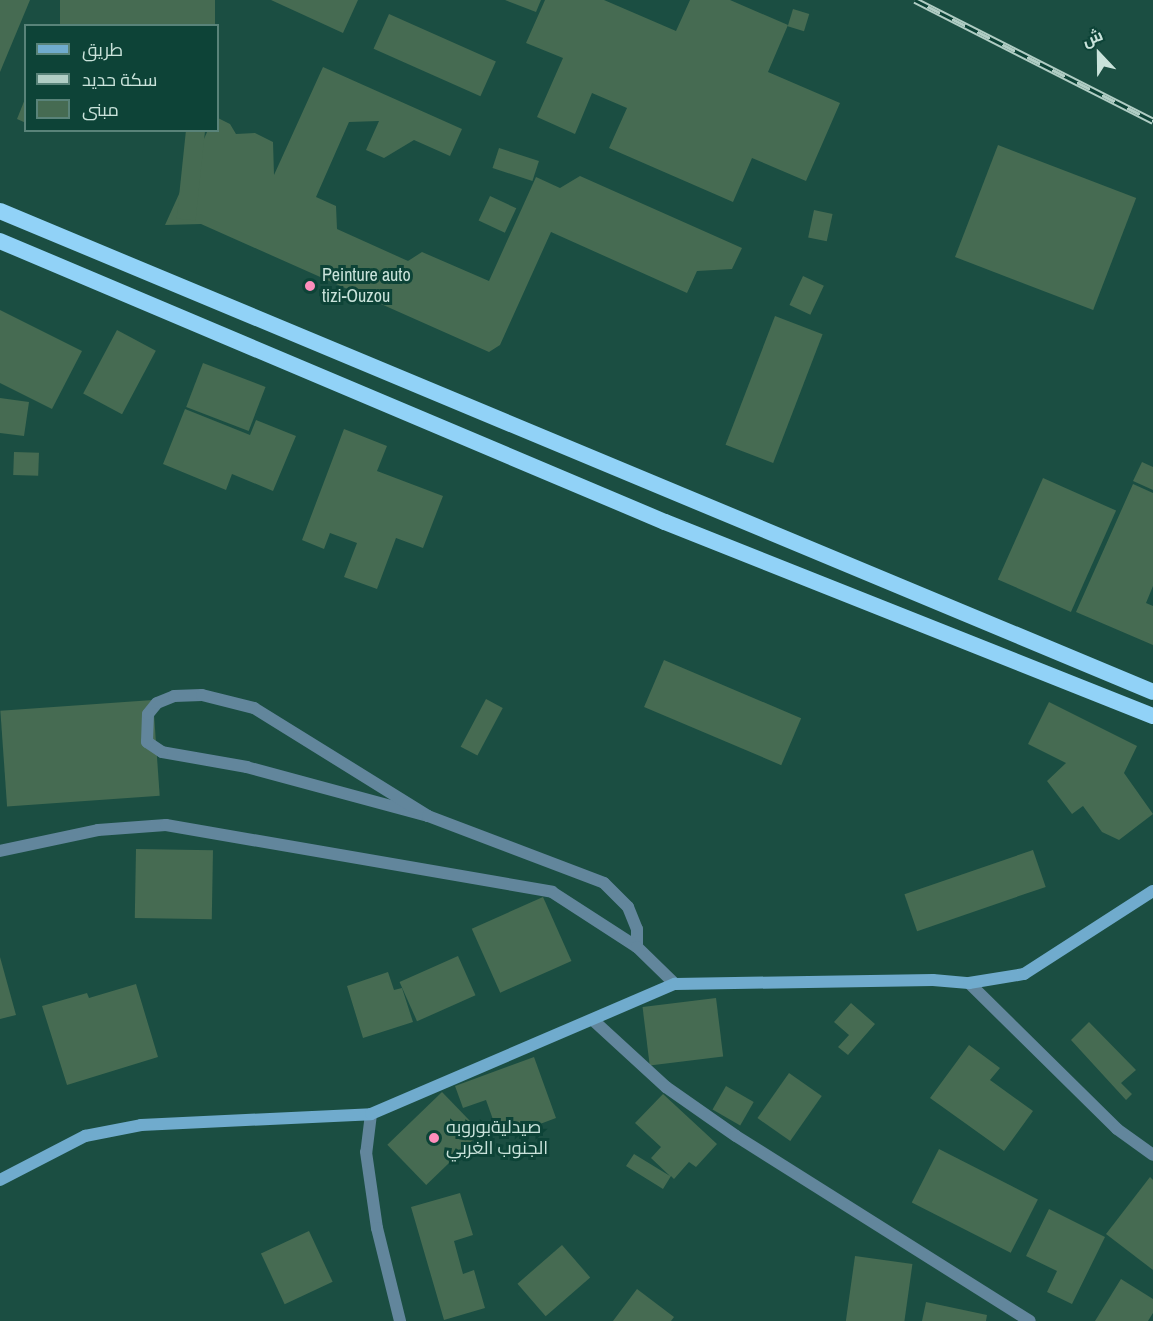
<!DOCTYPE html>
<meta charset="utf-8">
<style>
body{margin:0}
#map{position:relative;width:1153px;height:1321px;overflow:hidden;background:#1b4e42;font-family:"Archivo Narrow",Cairo,sans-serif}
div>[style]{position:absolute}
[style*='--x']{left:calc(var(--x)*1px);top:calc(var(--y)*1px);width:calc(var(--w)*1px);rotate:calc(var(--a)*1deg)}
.building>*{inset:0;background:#466b52;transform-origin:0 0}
.service>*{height:12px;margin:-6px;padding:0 6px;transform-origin:6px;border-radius:6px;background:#62869c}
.minor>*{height:12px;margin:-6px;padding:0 6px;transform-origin:6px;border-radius:6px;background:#62869c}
.secondary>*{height:12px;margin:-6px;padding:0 6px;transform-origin:6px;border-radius:6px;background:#70abcd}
.trunk>*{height:16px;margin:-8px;padding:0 8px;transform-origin:8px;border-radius:8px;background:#91d2f7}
.rail>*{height:7px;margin-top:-3.5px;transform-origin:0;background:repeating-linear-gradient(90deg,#0d4337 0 14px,#b0cdc4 0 28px);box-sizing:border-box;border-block:2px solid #b0cdc4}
.dots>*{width:16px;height:16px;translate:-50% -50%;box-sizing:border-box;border:3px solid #0d4337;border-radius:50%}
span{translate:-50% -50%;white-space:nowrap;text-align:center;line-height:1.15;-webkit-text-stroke:6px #0d4337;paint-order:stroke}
.poi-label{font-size:18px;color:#cae3db}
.left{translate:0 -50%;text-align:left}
.legend{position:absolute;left:24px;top:24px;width:195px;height:108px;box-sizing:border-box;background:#0d4337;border:2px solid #598379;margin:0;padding:8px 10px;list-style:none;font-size:18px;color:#cae3db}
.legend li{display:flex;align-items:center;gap:12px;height:30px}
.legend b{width:30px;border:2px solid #598379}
.north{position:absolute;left:1069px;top:24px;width:60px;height:60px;-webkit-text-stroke:4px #0d4337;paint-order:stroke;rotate:338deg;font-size:16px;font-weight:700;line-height:24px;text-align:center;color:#cae3db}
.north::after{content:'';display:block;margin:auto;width:21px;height:27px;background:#cae3db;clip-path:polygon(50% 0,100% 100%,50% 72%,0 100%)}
</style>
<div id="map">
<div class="building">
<i style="clip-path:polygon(0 0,30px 0,0 72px)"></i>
<i style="left:60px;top:0;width:155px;height:28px"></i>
<i style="clip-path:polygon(271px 0,358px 0,343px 33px)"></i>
<i style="clip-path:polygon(505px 0,541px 0,536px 12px)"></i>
<i style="clip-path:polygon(545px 0,604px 0,676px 31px,690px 0,730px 0,788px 25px,768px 72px,840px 103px,806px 181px,752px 158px,733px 202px,609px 148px,627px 108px,592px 93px,575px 134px,537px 117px,563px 58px,526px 43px)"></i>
<i style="left:793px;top:9px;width:17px;height:18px;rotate:17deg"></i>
<i style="left:389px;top:14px;width:117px;height:38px;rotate:24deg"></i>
<i style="clip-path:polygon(323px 67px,462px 129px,450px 156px,414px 140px,384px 158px,366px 150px,379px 121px,349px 122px,316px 197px,336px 206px,337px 229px,408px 261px,422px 252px,489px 281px,536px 177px,560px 188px,580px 176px,742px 248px,732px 269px,697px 271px,687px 293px,551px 232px,500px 345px,489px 352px,201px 224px,165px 225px,208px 130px,218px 130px,218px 118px,230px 124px,236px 134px,255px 133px,273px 142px,274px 175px)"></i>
<i style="clip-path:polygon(25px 99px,26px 99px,26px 123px,17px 119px)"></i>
<i style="left:186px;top:130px;width:19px;height:89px;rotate:6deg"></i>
<i style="left:998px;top:145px;width:148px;height:120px;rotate:21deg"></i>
<i style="left:499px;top:148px;width:42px;height:21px;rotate:18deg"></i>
<i style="left:490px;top:196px;width:29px;height:27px;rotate:25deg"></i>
<i style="left:814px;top:210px;width:19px;height:28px;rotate:12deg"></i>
<i style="left:803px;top:276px;width:23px;height:32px;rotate:25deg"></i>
<i style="clip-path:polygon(0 310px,82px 351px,52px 409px,0 383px)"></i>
<i style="left:775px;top:316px;width:51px;height:138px;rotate:21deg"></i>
<i style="left:117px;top:330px;width:44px;height:72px;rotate:28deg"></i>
<i style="left:203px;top:363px;width:67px;height:47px;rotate:21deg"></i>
<i style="clip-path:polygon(0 398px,29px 402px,24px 436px,0 433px)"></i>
<i style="clip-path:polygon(185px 409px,250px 435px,256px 420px,296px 436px,273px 491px,232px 474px,226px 490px,163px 464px)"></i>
<i style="clip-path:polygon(344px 429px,387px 446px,377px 471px,443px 496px,423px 548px,396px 538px,377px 589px,344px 577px,357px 543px,330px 533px,324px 549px,302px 540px)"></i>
<i style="left:14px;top:452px;width:25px;height:23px;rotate:2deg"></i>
<i style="clip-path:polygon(1142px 462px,1153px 467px,1153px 490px,1133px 481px)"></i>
<i style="left:1043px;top:478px;width:80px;height:111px;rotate:24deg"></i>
<i style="clip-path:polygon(1133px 484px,1153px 493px,1153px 586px,1146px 603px,1153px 606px,1153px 645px,1076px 612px)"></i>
<i style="left:664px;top:660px;width:149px;height:51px;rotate:23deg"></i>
<i style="left:486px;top:699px;width:19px;height:54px;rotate:28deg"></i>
<i style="left:153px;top:700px;width:96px;height:153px;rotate:86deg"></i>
<i style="clip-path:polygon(1049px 702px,1137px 746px,1124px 773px,1153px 814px,1119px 840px,1102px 832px,1083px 806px,1072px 814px,1047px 781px,1066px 763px,1028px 744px)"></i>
<i style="left:136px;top:849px;width:77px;height:69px;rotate:1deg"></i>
<i style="left:1033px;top:850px;width:39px;height:136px;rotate:71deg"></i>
<i style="left:543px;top:897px;width:70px;height:78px;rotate:66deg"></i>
<i style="left:458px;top:956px;width:43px;height:64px;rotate:66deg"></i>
<i style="clip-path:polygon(0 957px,16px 1015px,0 1019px)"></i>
<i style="clip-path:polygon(388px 972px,394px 990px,402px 988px,413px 1022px,363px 1038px,347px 986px)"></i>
<i style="clip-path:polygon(136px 984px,158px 1057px,67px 1085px,42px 1006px,87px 993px,89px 998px)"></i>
<i style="left:716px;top:998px;width:59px;height:74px;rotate:83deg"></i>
<i style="clip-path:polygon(851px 1003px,875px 1024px,848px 1055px,838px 1047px,849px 1035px,834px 1022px)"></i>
<i style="clip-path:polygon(1089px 1022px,1136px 1070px,1121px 1083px,1132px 1094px,1126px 1100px,1071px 1040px)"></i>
<i style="clip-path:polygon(969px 1045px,1000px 1068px,990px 1080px,1033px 1111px,1004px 1151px,930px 1098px)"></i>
<i style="clip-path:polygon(534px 1057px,556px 1118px,500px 1139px,486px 1100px,463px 1108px,455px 1086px)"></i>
<i style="left:789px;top:1073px;width:40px;height:55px;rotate:35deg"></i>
<i style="left:726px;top:1086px;width:32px;height:27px;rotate:30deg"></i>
<i style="left:442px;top:1092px;width:56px;height:76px;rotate:46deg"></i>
<i style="clip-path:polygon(663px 1094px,717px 1144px,696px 1167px,689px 1162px,674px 1179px,671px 1176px,663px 1189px,626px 1166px,634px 1154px,670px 1176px,651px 1158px,661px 1147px,635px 1123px)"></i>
<i style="left:939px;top:1149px;width:111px;height:60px;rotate:27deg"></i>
<i style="clip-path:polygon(1150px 1177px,1153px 1180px,1153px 1270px,1106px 1234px)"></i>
<i style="clip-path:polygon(460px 1193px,473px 1235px,454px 1241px,463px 1274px,474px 1270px,485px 1308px,444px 1320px,411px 1207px)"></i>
<i style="clip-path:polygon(1049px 1209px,1105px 1237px,1072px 1304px,1047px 1292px,1057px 1271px,1026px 1256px)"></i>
<i style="left:309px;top:1231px;width:56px;height:53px;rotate:65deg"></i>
<i style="left:562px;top:1245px;width:43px;height:59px;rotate:49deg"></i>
<i style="left:855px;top:1256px;width:58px;height:66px;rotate:8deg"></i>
<i style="clip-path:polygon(1121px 1279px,1153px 1299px,1153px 1313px,1148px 1321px,1095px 1321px)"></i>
<i style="clip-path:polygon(637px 1289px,674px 1317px,671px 1321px,613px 1321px)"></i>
<i style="clip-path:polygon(926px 1302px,987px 1315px,986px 1321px,922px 1321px)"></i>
</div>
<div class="service">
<i style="--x:428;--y:816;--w:188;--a:-164.9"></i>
<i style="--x:247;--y:767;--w:86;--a:-170"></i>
<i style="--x:162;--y:752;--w:18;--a:-146"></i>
<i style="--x:147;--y:742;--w:28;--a:-88"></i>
<i style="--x:148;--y:714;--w:14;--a:-51"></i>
<i style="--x:157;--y:703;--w:18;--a:-22"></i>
<i style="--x:174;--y:696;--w:28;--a:-2"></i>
<i style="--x:202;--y:695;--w:54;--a:14"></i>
<i style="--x:254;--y:708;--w:205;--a:31.8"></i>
<i style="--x:428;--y:816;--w:188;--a:20.8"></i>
<i style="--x:604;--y:883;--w:34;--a:45"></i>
<i style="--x:628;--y:907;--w:24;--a:68"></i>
<i style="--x:637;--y:929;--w:18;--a:90"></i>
</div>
<div class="minor">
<i style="--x:0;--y:851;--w:100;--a:-12.1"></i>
<i style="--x:98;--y:830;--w:68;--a:-4.2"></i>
<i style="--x:166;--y:825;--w:392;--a:9.8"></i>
<i style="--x:552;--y:892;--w:101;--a:32.9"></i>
<i style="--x:637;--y:947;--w:53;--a:44.2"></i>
<i style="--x:969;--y:983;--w:208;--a:44.6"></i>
<i style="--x:1117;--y:1129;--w:44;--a:35.8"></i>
<i style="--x:594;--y:1021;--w:98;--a:42.5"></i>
<i style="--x:666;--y:1087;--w:85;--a:35"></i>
<i style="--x:736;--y:1136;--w:347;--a:32.2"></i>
<i style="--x:371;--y:1114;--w:38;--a:97"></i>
<i style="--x:366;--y:1152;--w:77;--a:81.8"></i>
<i style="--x:377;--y:1228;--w:96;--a:76.1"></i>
</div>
<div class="secondary">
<i style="--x:0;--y:1180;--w:96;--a:-27.4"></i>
<i style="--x:85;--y:1136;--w:57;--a:-11.1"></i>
<i style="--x:141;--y:1125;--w:230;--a:-2.7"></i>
<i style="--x:371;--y:1114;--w:331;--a:-23.2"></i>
<i style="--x:675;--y:984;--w:258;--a:-0.9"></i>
<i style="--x:933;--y:980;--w:36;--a:5"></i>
<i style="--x:969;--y:983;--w:56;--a:-9.3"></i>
<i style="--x:1024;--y:974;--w:153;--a:-32.8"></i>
</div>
<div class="trunk">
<i style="--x:0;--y:211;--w:1249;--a:22.64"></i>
<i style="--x:0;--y:241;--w:722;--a:22.91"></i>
<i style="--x:665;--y:522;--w:525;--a:21.68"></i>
</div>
<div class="rail">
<i style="--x:915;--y:0;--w:267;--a:26.9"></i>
</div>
<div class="dots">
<i style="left:310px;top:286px;background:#fe8ebc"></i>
<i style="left:434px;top:1138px;background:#fe8ebc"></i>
</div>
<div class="poi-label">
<span class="left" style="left:322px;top:286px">Peinture auto<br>tizi-Ouzou</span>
<span class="left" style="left:446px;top:1138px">صيدليةبوروبه<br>الجنوب الغربي</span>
</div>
<ul class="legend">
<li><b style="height:8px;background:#70abcd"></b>طريق</li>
<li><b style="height:8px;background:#b0cdc4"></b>سكة حديد</li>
<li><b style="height:16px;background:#466b52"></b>مبنى</li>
</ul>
<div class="north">ش</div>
</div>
